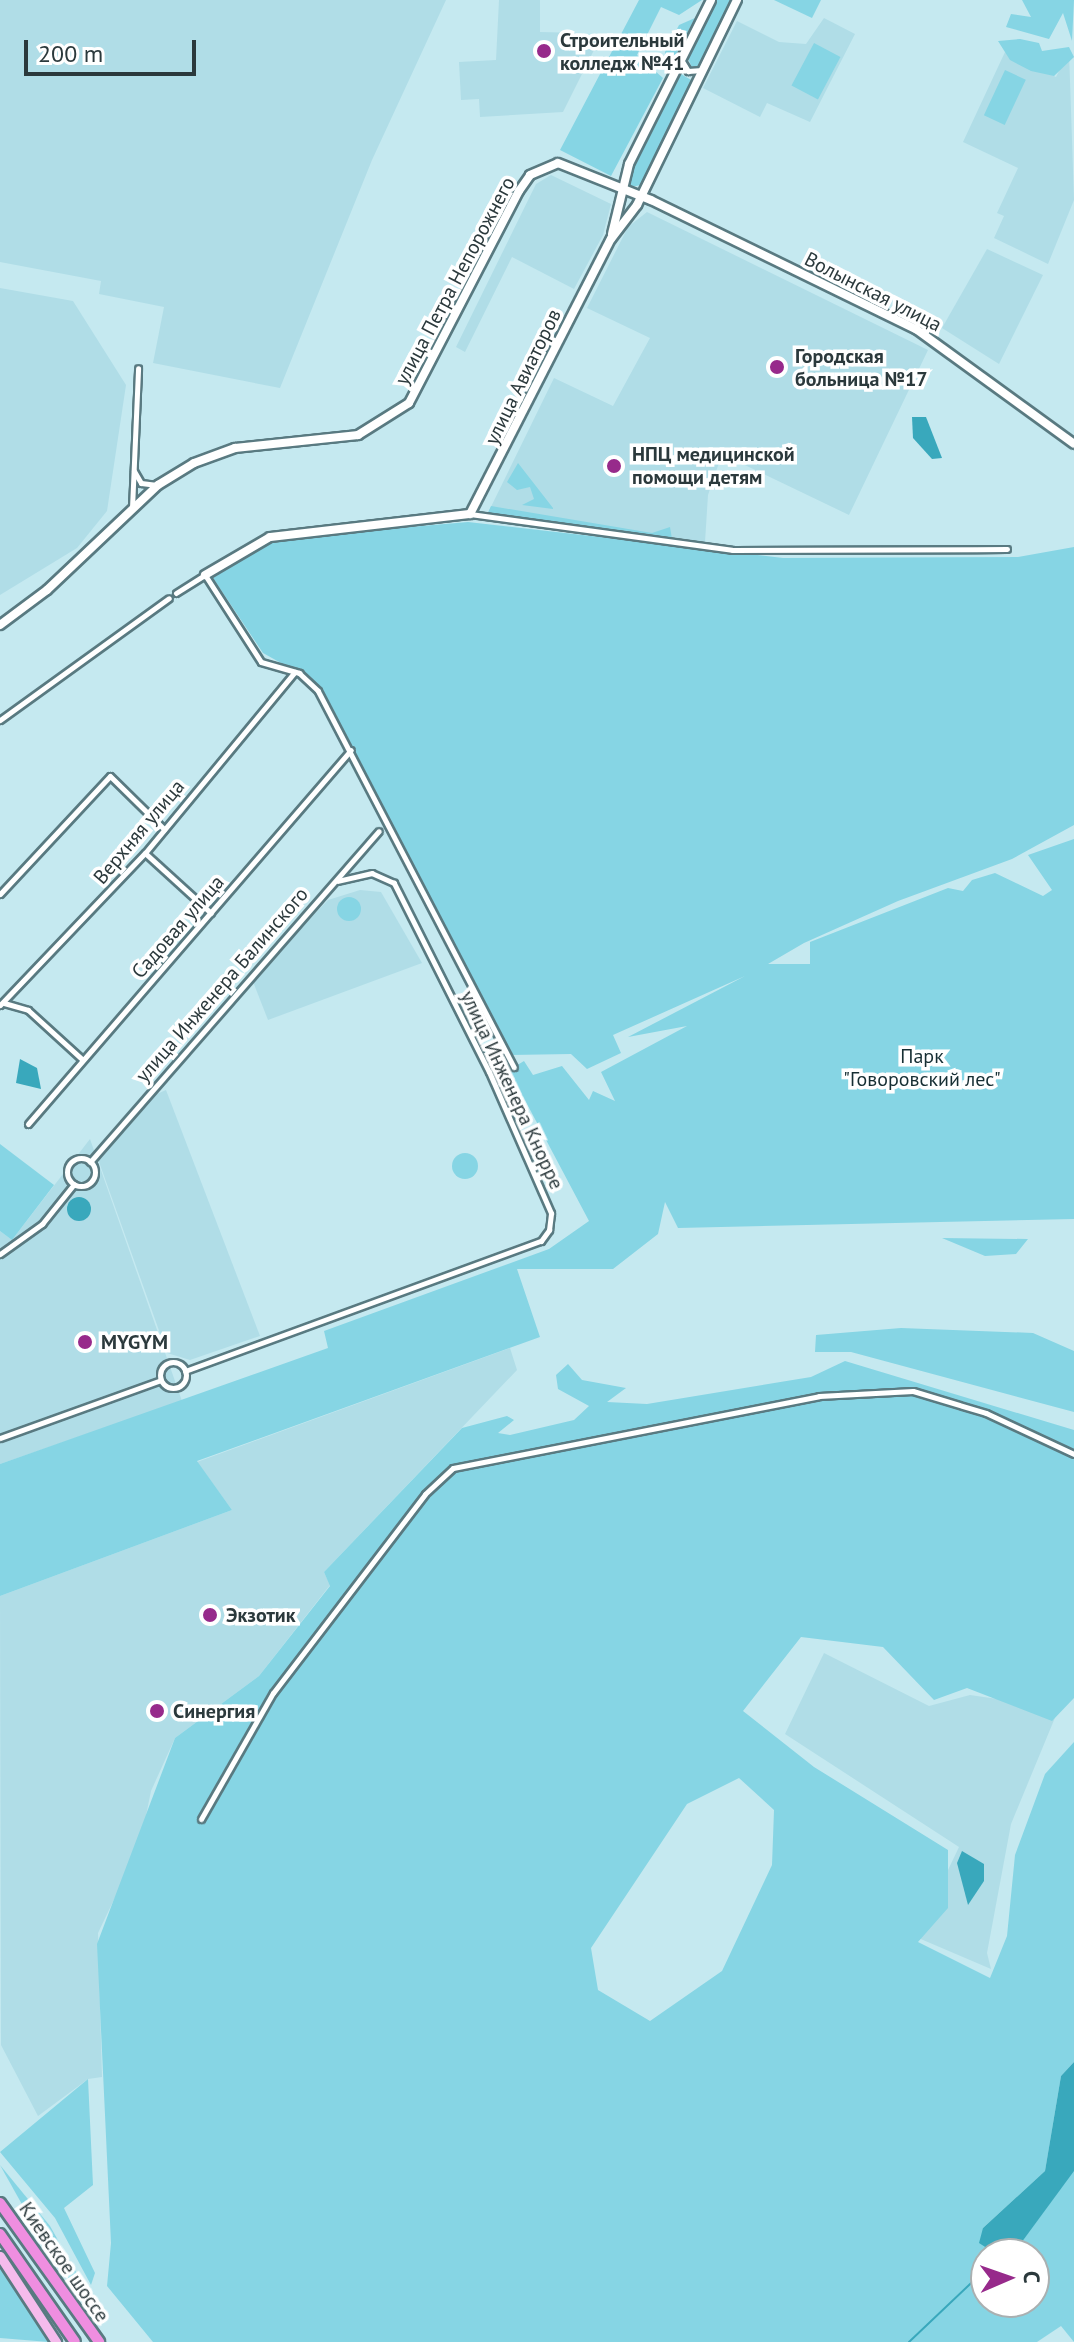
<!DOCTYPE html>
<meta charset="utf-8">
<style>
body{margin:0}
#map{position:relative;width:1074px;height:2342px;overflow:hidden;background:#c5e9f0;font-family:"PT Sans",sans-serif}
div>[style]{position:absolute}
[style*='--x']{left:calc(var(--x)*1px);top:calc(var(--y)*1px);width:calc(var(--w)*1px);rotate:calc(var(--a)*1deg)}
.built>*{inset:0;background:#b0dde7}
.green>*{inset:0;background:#86d5e4;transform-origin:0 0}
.round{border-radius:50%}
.water>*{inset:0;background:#39a8bc}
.stream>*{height:2px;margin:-1px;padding:0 1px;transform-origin:1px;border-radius:1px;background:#39a8bc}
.roads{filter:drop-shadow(2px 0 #597a81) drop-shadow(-2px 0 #597a81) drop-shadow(0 2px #597a81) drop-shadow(0 -2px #597a81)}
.street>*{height:5px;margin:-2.5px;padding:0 2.5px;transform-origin:2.5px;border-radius:2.5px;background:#fff}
.street>.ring{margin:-2.5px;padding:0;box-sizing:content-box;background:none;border:5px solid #fff;border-radius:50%}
.secondary>*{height:8px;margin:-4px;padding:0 4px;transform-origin:4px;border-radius:4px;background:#fff}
.primary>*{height:9px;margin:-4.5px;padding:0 4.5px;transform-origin:4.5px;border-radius:4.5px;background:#f5bbec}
.highway>*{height:10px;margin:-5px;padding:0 5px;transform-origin:5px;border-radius:5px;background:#ef8ee0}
.dots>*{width:22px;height:22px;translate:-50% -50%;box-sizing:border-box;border:4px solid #fff;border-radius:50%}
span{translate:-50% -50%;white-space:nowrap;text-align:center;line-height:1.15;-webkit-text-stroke:7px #fff;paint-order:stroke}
.poi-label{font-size:20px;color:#2b393c;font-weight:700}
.left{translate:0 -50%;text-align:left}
.street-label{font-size:20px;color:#2b393c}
.park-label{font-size:20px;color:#162e33}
.north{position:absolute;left:970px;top:2238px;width:80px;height:80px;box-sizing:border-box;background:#fff;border:2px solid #aab0b1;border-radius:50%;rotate:88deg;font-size:22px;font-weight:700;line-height:32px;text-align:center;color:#2b393c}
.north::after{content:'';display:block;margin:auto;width:28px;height:36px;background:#972a8b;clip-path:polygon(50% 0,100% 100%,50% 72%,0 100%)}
.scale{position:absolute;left:24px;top:40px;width:172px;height:36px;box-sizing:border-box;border:4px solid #2b393c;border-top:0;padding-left:10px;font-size:24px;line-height:28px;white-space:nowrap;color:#2b393c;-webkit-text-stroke:6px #fff;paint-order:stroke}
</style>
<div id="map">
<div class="built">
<i style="clip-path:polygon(0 0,446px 0,372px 160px,280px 388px,153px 363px,164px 307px,99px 294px,101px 281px,0 262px)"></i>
<i style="clip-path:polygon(499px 0,540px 0,540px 32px,580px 33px,598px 42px,563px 112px,480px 117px,479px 99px,461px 100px,459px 62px,496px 60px)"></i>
<i style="clip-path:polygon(824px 18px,855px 34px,810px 122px,767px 103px,760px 117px,703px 88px,737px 21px,779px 42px,806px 44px)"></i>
<i style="clip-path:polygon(1069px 51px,1074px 200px,1048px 264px,994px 238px,1004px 216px,997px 213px,1018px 168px,963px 142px,1005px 52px,1056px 77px)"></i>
<i style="clip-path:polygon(551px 175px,611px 204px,603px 235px,574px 289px,512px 257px,465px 352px,456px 347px,536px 184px)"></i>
<i style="clip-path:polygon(647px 212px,928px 350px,849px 515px,722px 454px,708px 495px,705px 542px,486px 517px,554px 378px,613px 406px,650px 338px,587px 308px,628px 227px)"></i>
<i style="clip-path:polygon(987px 249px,1043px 275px,999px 364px,942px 328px)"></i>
<i style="clip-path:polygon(0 288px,73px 301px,126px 385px,107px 511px,77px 548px,0 595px)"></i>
<i style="clip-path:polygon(360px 890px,381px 892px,422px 963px,268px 1020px,252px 979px,328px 900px)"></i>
<i style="clip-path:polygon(166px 1090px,260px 1336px,190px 1360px,167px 1353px,98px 1159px,150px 1097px)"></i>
<i style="clip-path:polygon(90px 1139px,182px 1401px,0 1464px,0 1231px,12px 1240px)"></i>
<i style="clip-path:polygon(510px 1348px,517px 1370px,324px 1572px,330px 1585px,259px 1676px,175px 1738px,151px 1791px,140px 1845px,98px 1933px,102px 2077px,88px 2079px,38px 2116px,1px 2045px,0 1596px,232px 1510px,197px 1462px)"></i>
<i style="clip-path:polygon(824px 1653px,929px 1706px,970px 1695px,1059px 1708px,1011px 1824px,987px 1953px,991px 1969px,916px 1937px,959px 1847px,785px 1734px)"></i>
</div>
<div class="green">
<i style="clip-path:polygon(639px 0,702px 0,679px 15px,661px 7px,637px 55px,663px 78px,611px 176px,560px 150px)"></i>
<i style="clip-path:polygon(716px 0,733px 0,701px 65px,692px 68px,688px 58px)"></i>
<i style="clip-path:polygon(774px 0,821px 0,812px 18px)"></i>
<i style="clip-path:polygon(1022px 0,1074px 0,1072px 41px,1063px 13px,1049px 39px,1006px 27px,1011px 14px,1031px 17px)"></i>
<i style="clip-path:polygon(695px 18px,669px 69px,665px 52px,679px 25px)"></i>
<i style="clip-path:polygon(1020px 39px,1039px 43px,1042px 51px,1069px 47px,1074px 57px,1054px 76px,1031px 71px,1010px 60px,998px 41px)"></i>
<i style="left:814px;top:43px;width:30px;height:48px;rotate:28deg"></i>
<i style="left:1005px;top:70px;width:23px;height:50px;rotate:25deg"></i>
<i style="clip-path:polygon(679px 73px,693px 81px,641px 185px,631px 187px,627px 178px)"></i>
<i style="clip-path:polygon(518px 463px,553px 508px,553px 509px,522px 505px,534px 499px,530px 487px,517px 490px,507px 482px)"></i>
<i style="clip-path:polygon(491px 506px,652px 533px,670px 527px,672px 539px,486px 517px)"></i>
<i style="clip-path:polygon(468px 522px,783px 558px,1018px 557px,1074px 547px,1074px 825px,1012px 859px,898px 901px,804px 943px,768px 964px,810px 964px,810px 942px,948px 888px,963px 891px,972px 880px,995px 873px,1043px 896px,1052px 890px,1028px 855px,1074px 839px,1074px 1219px,678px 1228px,665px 1202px,658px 1234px,613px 1269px,517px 1269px,540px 1337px,197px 1461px,232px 1510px,0 1596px,0 1464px,328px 1348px,324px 1331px,549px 1249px,589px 1221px,509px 1070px,524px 1061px,533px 1075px,562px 1066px,589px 1100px,593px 1091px,615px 1101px,601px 1072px,687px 1026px,628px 1037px,745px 976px,613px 1035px,621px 1053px,587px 1069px,571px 1054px,510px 1055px,317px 683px,263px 653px,213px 578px,259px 540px)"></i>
<i class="round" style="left:337px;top:897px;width:24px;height:24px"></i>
<i style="clip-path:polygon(0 1144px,54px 1185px,12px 1240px,0 1231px)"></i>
<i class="round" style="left:452px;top:1153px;width:26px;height:26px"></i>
<i style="clip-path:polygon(942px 1238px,1027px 1239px,1028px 1239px,1016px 1254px,985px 1256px)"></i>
<i style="clip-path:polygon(901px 1328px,1033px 1333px,1074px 1351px,1074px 1412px,851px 1352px,815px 1352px,816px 1335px)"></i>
<i style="clip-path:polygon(evenodd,845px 1361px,1074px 1430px,1074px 1698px,1052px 1721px,967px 1688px,934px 1700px,883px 1647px,801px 1637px,743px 1711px,814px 1767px,948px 1850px,948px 1908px,918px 1942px,990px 1978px,1007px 1936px,1015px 1855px,1045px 1774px,1074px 1742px,1074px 2062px,1061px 2076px,1045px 2171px,983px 2228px,999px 2254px,986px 2254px,986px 2302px,1034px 2302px,1034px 2254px,1013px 2254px,1074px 2170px,1074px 2342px,1061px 2326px,1037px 2342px,153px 2342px,107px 2286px,111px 2243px,97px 1944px,175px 1738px,259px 1676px,330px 1586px,324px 1572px,462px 1428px,507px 1416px,514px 1420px,498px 1433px,510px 1435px,574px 1420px,589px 1406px,558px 1389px,556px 1375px,568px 1364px,582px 1380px,626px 1388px,607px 1402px,647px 1404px,811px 1377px,845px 1361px,739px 1778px,774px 1810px,772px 1865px,722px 1971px,650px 2021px,598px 1990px,591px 1948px,687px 1804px,739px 1778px)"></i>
<i style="clip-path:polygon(88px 2079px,93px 2185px,64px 2208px,95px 2273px,91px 2285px,55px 2218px,0 2152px)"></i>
<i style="clip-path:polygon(0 2165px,50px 2226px,85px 2288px,72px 2283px,43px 2242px)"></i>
<i style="clip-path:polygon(0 2267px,48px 2341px,49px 2342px,0 2338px)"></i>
</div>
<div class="water">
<i style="clip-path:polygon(912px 417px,926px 417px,942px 458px,932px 459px,913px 438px)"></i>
<i style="clip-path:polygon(20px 1059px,37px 1068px,41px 1089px,16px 1083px)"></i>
<i class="round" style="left:67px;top:1197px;width:24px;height:24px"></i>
<i style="clip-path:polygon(962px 1851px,984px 1864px,984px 1881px,968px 1905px,957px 1863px)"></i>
<i style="clip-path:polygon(1074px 2062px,1074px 2171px,1013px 2254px,993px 2252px,979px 2243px,983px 2228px,1045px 2171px,1061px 2076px)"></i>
</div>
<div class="stream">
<i style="--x:909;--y:2342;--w:106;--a:-43.5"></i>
</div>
<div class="roads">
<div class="street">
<i style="--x:682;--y:61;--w:12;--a:59"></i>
<i style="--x:688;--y:71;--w:14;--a:-4"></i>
<i style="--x:134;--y:471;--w:14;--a:60"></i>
<i style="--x:141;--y:483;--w:16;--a:7"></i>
<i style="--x:132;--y:508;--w:140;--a:-87.5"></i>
<i style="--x:470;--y:514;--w:264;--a:7.8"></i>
<i style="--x:732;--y:550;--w:275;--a:-0.2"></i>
<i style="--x:176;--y:593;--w:34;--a:-32"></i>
<i style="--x:205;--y:575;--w:103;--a:57.2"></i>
<i style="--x:261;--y:662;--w:40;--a:16"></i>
<i style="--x:299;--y:673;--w:26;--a:43"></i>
<i style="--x:318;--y:691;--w:424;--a:62.5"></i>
<i style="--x:0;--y:720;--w:208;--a:-35.8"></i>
<i style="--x:145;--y:853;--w:89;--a:42.3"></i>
<i style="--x:0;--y:894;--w:161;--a:-47"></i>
<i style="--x:110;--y:776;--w:76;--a:44.5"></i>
<i style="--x:4;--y:1003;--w:25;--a:16"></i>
<i style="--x:28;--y:1010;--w:74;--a:42.3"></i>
<i style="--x:0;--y:1005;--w:210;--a:-46.4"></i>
<i style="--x:145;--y:853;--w:235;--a:-50.4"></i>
<i style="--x:28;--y:1124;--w:494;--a:-49.2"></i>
<i class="ring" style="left:67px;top:1158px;width:23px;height:23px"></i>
<i style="--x:90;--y:1162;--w:439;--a:-48.9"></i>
<i style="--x:0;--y:1254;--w:52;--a:-35.5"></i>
<i style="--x:42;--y:1224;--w:51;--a:-51.3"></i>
<i class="ring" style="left:160px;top:1362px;width:21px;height:21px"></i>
<i style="--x:185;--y:1371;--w:379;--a:-20.1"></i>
<i style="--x:541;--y:1241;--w:14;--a:-54"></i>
<i style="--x:549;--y:1230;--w:17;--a:-83"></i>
<i style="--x:551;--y:1213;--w:154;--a:-113.7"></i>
<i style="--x:489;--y:1072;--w:212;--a:-116.7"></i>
<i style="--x:394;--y:883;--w:24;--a:-156"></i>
<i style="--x:372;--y:873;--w:35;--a:167"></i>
<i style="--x:0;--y:1438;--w:171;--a:-19.8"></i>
<i style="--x:201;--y:1819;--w:145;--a:-60.3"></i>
<i style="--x:273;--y:1693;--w:250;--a:-52.6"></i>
<i style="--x:425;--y:1494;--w:38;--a:-43"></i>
<i style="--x:453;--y:1468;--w:373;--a:-11.1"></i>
<i style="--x:819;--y:1396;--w:94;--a:-3"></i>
<i style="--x:913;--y:1391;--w:76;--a:16.8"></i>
<i style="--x:986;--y:1413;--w:97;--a:25"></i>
</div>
<div class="secondary">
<i style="--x:612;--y:234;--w:72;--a:-76.3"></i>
<i style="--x:629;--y:164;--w:183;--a:-63.4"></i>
<i style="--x:205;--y:575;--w:75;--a:-30.3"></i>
<i style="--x:270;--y:537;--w:201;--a:-6.6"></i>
<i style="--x:470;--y:514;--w:309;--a:-62.9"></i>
<i style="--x:611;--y:239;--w:43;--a:-52.6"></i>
<i style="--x:637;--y:205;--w:228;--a:-64"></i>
<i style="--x:0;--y:625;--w:59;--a:-36.7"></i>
<i style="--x:47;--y:590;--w:153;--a:-43.4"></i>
<i style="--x:158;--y:485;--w:42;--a:-31.4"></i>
<i style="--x:194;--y:463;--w:44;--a:-20.1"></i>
<i style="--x:235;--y:448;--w:124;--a:-6"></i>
<i style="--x:358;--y:435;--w:60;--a:-32.1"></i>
<i style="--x:409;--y:403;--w:239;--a:-62.6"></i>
<i style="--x:519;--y:191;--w:19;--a:-55"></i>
<i style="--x:530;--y:175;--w:30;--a:-23"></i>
<i style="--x:558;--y:163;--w:100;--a:21.7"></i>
<i style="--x:651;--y:200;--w:295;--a:26"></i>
<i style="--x:916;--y:329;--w:195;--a:36"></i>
</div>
<div class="primary">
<i style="--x:0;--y:2256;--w:103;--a:56.9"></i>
</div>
<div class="highway">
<i style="--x:0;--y:2203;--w:171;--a:54.5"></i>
<i style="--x:0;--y:2234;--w:131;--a:55.2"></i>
</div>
</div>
<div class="dots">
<i style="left:544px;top:51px;background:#972a8b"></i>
<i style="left:777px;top:367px;background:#972a8b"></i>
<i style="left:614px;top:466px;background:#972a8b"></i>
<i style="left:85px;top:1342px;background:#972a8b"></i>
<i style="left:210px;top:1615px;background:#972a8b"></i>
<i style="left:157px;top:1711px;background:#972a8b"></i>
</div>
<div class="poi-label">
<span class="left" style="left:560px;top:52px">Строительный<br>колледж №41</span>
<span class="left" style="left:795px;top:368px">Городская<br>больница №17</span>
<span class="left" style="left:632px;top:466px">НПЦ медицинской<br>помощи детям</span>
<span class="left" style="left:101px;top:1342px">MYGYM</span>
<span class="left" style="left:226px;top:1615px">Экзотик</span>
<span class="left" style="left:173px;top:1711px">Синергия</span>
</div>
<div class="street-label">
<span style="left:455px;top:281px;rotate:-62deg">улица Петра Непорожнего</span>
<span style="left:873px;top:292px;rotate:27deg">Волынская улица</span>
<span style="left:523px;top:377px;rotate:-64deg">улица Авиаторов</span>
<span style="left:139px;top:832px;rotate:-50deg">Верхняя улица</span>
<span style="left:178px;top:927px;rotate:-49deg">Садовая улица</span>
<span style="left:222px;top:985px;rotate:-49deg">улица Инженера Балинского</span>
<span style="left:512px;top:1090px;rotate:65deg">улица Инженера Кнорре</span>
<span style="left:64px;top:2262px;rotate:55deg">Киевское шоссе</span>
</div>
<div class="park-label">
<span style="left:922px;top:1068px">Парк<br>"Говоровский лес"</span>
</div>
<div class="north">С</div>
<div class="scale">200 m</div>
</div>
